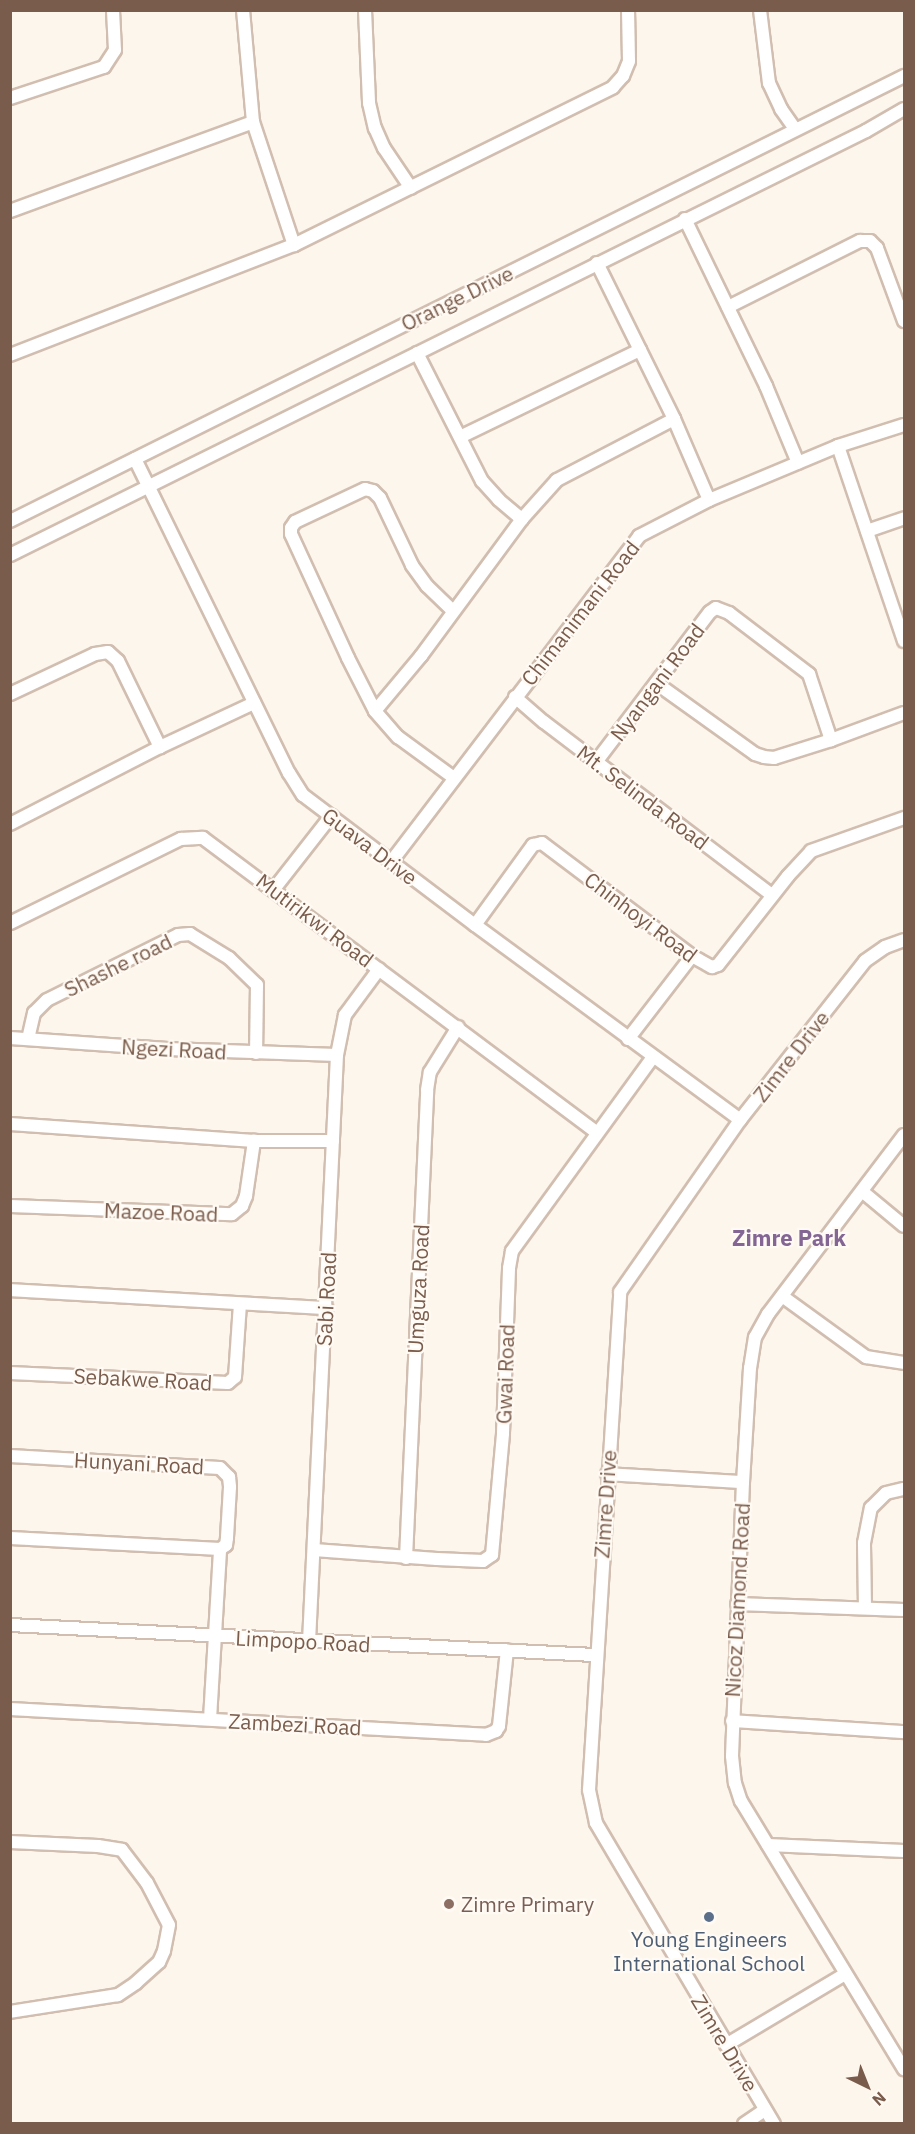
<!DOCTYPE html>
<style>
body{margin:0}
#map{position:relative;width:915px;height:2134px;overflow:hidden;background:#fdf6ec;font-family:"IBM Plex Sans",sans-serif}
div>[style]{position:absolute}
[style*='--x']{left:calc(var(--x)*1px);top:calc(var(--y)*1px);width:calc(var(--w)*1px);rotate:calc(var(--a)*1deg)}
.roads{filter:drop-shadow(2px 0 #d1beb0) drop-shadow(-2px 0 #d1beb0) drop-shadow(0 2px #d1beb0) drop-shadow(0 -2px #d1beb0)}
.minor>*{height:12px;margin:-6px;padding:0 6px;transform-origin:6px;border-radius:6px;background:#fff}
.dots>*{width:16px;height:16px;translate:-50% -50%;box-sizing:border-box;border:3px solid #fffaf3;border-radius:50%}
span{translate:-50% -50%;white-space:nowrap;text-align:center;line-height:1.15;-webkit-text-stroke:4.5px #fffaf3;paint-order:stroke}
.street-label{font-size:21px;color:#7a5c4d}
.education-label{font-size:21px;color:#785e54}
.left{translate:0 -50%;text-align:left}
.service-label{font-size:21px;color:#4e5e75}
.neighbourhood-label{font-size:22px;color:#846695;font-weight:700}
.frame{position:absolute;inset:0;border:12px solid #7a5c4d;pointer-events:none}
.north{position:absolute;left:837px;top:2056px;width:60px;height:60px;-webkit-text-stroke:4px #fffaf3;paint-order:stroke;rotate:137deg;font-size:16px;font-weight:700;line-height:24px;text-align:center;color:#7a5c4d}
.north::after{content:'';display:block;margin:auto;width:21px;height:27px;background:#7a5c4d;clip-path:polygon(50% 0,100% 100%,50% 72%,0 100%)}
</style>
<div id="map">
<div class="roads">
<div class="minor">
<i style="--x:243;--y:10;--w:112;--a:84.9"></i>
<i style="--x:253;--y:122;--w:130;--a:71.6"></i>
<i style="--x:365;--y:10;--w:93;--a:87.5"></i>
<i style="--x:369;--y:103;--w:26;--a:77"></i>
<i style="--x:375;--y:128;--w:22;--a:66"></i>
<i style="--x:384;--y:148;--w:48;--a:56"></i>
<i style="--x:760;--y:10;--w:74;--a:83"></i>
<i style="--x:769;--y:83;--w:29;--a:65"></i>
<i style="--x:781;--y:109;--w:24;--a:55"></i>
<i style="--x:10;--y:98;--w:99;--a:-18.3"></i>
<i style="--x:104;--y:67;--w:20;--a:-57"></i>
<i style="--x:115;--y:50;--w:40;--a:-92.9"></i>
<i style="--x:10;--y:211;--w:259;--a:-20.1"></i>
<i style="--x:685;--y:219;--w:186;--a:64.1"></i>
<i style="--x:766;--y:386;--w:83;--a:67.4"></i>
<i style="--x:597;--y:263;--w:174;--a:63.7"></i>
<i style="--x:674;--y:419;--w:88;--a:66.6"></i>
<i style="--x:728;--y:307;--w:148;--a:-26.6"></i>
<i style="--x:860;--y:241;--w:10;--a:0"></i>
<i style="--x:870;--y:241;--w:10;--a:45"></i>
<i style="--x:877;--y:248;--w:78;--a:69.7"></i>
<i style="--x:417;--y:353;--w:144;--a:63.1"></i>
<i style="--x:482;--y:481;--w:25;--a:48"></i>
<i style="--x:499;--y:500;--w:30;--a:40"></i>
<i style="--x:10;--y:355;--w:305;--a:-21.2"></i>
<i style="--x:294;--y:245;--w:356;--a:-26.3"></i>
<i style="--x:613;--y:87;--w:15;--a:-48"></i>
<i style="--x:623;--y:76;--w:16;--a:-68"></i>
<i style="--x:629;--y:61;--w:51;--a:-91.1"></i>
<i style="--x:460;--y:437;--w:200;--a:-25.8"></i>
<i style="--x:838;--y:446;--w:206;--a:71.3"></i>
<i style="--x:135;--y:459;--w:350;--a:63.9"></i>
<i style="--x:289;--y:773;--w:26;--a:58"></i>
<i style="--x:303;--y:795;--w:216;--a:37.1"></i>
<i style="--x:475;--y:925;--w:329;--a:36.3"></i>
<i style="--x:10;--y:521;--w:999;--a:-26.46"></i>
<i style="--x:867;--y:531;--w:39;--a:-19"></i>
<i style="--x:10;--y:555;--w:955;--a:-26.35"></i>
<i style="--x:866;--y:131;--w:44;--a:-30.1"></i>
<i style="--x:453;--y:611;--w:36;--a:-136"></i>
<i style="--x:427;--y:586;--w:26;--a:-126"></i>
<i style="--x:412;--y:565;--w:74;--a:-115.5"></i>
<i style="--x:380;--y:498;--w:10;--a:-135"></i>
<i style="--x:373;--y:491;--w:8;--a:-166"></i>
<i style="--x:365;--y:489;--w:77;--a:154.8"></i>
<i style="--x:295;--y:522;--w:7;--a:124"></i>
<i style="--x:291;--y:528;--w:6;--a:90"></i>
<i style="--x:291;--y:534;--w:136;--a:65.3"></i>
<i style="--x:348;--y:658;--w:59;--a:63"></i>
<i style="--x:375;--y:711;--w:35;--a:49"></i>
<i style="--x:398;--y:737;--w:69;--a:36.2"></i>
<i style="--x:656;--y:683;--w:122;--a:35.6"></i>
<i style="--x:755;--y:754;--w:9;--a:18"></i>
<i style="--x:764;--y:757;--w:10;--a:6"></i>
<i style="--x:774;--y:758;--w:60;--a:-17.5"></i>
<i style="--x:831;--y:740;--w:78;--a:-20.3"></i>
<i style="--x:10;--y:694;--w:94;--a:-25.2"></i>
<i style="--x:95;--y:654;--w:13;--a:-9"></i>
<i style="--x:108;--y:652;--w:13;--a:42"></i>
<i style="--x:118;--y:661;--w:96;--a:64"></i>
<i style="--x:515;--y:697;--w:38;--a:41"></i>
<i style="--x:544;--y:722;--w:286;--a:37.2"></i>
<i style="--x:375;--y:711;--w:72;--a:-50.1"></i>
<i style="--x:421;--y:656;--w:170;--a:-53.6"></i>
<i style="--x:522;--y:519;--w:52;--a:-48.1"></i>
<i style="--x:557;--y:480;--w:132;--a:-27.5"></i>
<i style="--x:596;--y:762;--w:188;--a:-52.8"></i>
<i style="--x:710;--y:612;--w:7;--a:-34"></i>
<i style="--x:716;--y:608;--w:14;--a:21"></i>
<i style="--x:729;--y:613;--w:101;--a:37.3"></i>
<i style="--x:809;--y:674;--w:70;--a:71.6"></i>
<i style="--x:10;--y:824;--w:169;--a:-27.2"></i>
<i style="--x:160;--y:747;--w:104;--a:-25.1"></i>
<i style="--x:391;--y:862;--w:410;--a:-52.7"></i>
<i style="--x:639;--y:536;--w:79;--a:-27.2"></i>
<i style="--x:709;--y:500;--w:140;--a:-22.7"></i>
<i style="--x:838;--y:446;--w:69;--a:-17.7"></i>
<i style="--x:274;--y:889;--w:93;--a:-52"></i>
<i style="--x:10;--y:923;--w:191;--a:-26.2"></i>
<i style="--x:181;--y:839;--w:22;--a:-3"></i>
<i style="--x:203;--y:838;--w:491;--a:36.8"></i>
<i style="--x:475;--y:925;--w:99;--a:-54.1"></i>
<i style="--x:533;--y:845;--w:9;--a:-13"></i>
<i style="--x:542;--y:843;--w:188;--a:37"></i>
<i style="--x:692;--y:956;--w:23;--a:29"></i>
<i style="--x:712;--y:967;--w:6;--a:-18"></i>
<i style="--x:718;--y:965;--w:113;--a:-51.8"></i>
<i style="--x:788;--y:876;--w:34;--a:-47"></i>
<i style="--x:811;--y:851;--w:99;--a:-19.5"></i>
<i style="--x:10;--y:1038;--w:158;--a:4"></i>
<i style="--x:168;--y:1049;--w:169;--a:2"></i>
<i style="--x:28;--y:1039;--w:27;--a:-77"></i>
<i style="--x:34;--y:1013;--w:18;--a:-45"></i>
<i style="--x:47;--y:1000;--w:146;--a:-26.4"></i>
<i style="--x:178;--y:935;--w:12;--a:-5"></i>
<i style="--x:190;--y:934;--w:46;--a:31.6"></i>
<i style="--x:229;--y:958;--w:39;--a:44"></i>
<i style="--x:257;--y:985;--w:68;--a:90.8"></i>
<i style="--x:628;--y:1039;--w:105;--a:-52.4"></i>
<i style="--x:10;--y:1124;--w:245;--a:4"></i>
<i style="--x:254;--y:1141;--w:79;--a:0"></i>
<i style="--x:904;--y:1135;--w:225;--a:127.2"></i>
<i style="--x:768;--y:1314;--w:26;--a:119"></i>
<i style="--x:755;--y:1337;--w:31;--a:99"></i>
<i style="--x:750;--y:1368;--w:114;--a:93.5"></i>
<i style="--x:743;--y:1482;--w:274;--a:92.3"></i>
<i style="--x:732;--y:1756;--w:27;--a:84"></i>
<i style="--x:735;--y:1783;--w:19;--a:72"></i>
<i style="--x:741;--y:1801;--w:314;--a:58.7"></i>
<i style="--x:863;--y:1192;--w:53;--a:39.7"></i>
<i style="--x:10;--y:1206;--w:222;--a:2.1"></i>
<i style="--x:232;--y:1214;--w:13;--a:-39"></i>
<i style="--x:242;--y:1206;--w:11;--a:-68"></i>
<i style="--x:246;--y:1196;--w:56;--a:-81.7"></i>
<i style="--x:10;--y:1290;--w:317;--a:3.3"></i>
<i style="--x:782;--y:1296;--w:104;--a:36"></i>
<i style="--x:866;--y:1357;--w:38;--a:9"></i>
<i style="--x:10;--y:1373;--w:218;--a:2.6"></i>
<i style="--x:228;--y:1383;--w:9;--a:-41"></i>
<i style="--x:235;--y:1377;--w:73;--a:-86.1"></i>
<i style="--x:10;--y:1456;--w:210;--a:3.3"></i>
<i style="--x:220;--y:1468;--w:13;--a:45"></i>
<i style="--x:229;--y:1477;--w:10;--a:84"></i>
<i style="--x:230;--y:1487;--w:51;--a:93.4"></i>
<i style="--x:227;--y:1538;--w:7;--a:98"></i>
<i style="--x:226;--y:1545;--w:7;--a:146"></i>
<i style="--x:220;--y:1549;--w:210;--a:-177"></i>
<i style="--x:607;--y:1474;--w:136;--a:3.4"></i>
<i style="--x:314;--y:1550;--w:123;--a:4.2"></i>
<i style="--x:437;--y:1559;--w:46;--a:2.5"></i>
<i style="--x:483;--y:1561;--w:11;--a:-34"></i>
<i style="--x:492;--y:1555;--w:122;--a:-84.8"></i>
<i style="--x:503;--y:1433;--w:165;--a:-87.9"></i>
<i style="--x:509;--y:1268;--w:17;--a:-80"></i>
<i style="--x:512;--y:1251;--w:240;--a:-54"></i>
<i style="--x:406;--y:1558;--w:468;--a:-87.4"></i>
<i style="--x:427;--y:1090;--w:18;--a:-81"></i>
<i style="--x:430;--y:1072;--w:53;--a:-58.1"></i>
<i style="--x:737;--y:1604;--w:167;--a:2.1"></i>
<i style="--x:865;--y:1608;--w:65;--a:-90.9"></i>
<i style="--x:864;--y:1543;--w:36;--a:-79"></i>
<i style="--x:871;--y:1508;--w:21;--a:-45"></i>
<i style="--x:886;--y:1493;--w:18;--a:-13"></i>
<i style="--x:10;--y:1625;--w:586;--a:2.94"></i>
<i style="--x:309;--y:1642;--w:588;--a:-87.27"></i>
<i style="--x:337;--y:1055;--w:41;--a:-78.7"></i>
<i style="--x:345;--y:1015;--w:57;--a:-53.5"></i>
<i style="--x:10;--y:1709;--w:477;--a:3.1"></i>
<i style="--x:486;--y:1735;--w:11;--a:-22"></i>
<i style="--x:496;--y:1731;--w:6;--a:-59"></i>
<i style="--x:499;--y:1726;--w:76;--a:-84"></i>
<i style="--x:210;--y:1719;--w:170;--a:-86.6"></i>
<i style="--x:732;--y:1721;--w:172;--a:3.7"></i>
<i style="--x:10;--y:1842;--w:88;--a:2.6"></i>
<i style="--x:98;--y:1846;--w:24;--a:9"></i>
<i style="--x:122;--y:1850;--w:41;--a:52.9"></i>
<i style="--x:147;--y:1883;--w:47;--a:62.4"></i>
<i style="--x:169;--y:1925;--w:26;--a:101"></i>
<i style="--x:164;--y:1951;--w:12;--a:114"></i>
<i style="--x:159;--y:1962;--w:31;--a:138"></i>
<i style="--x:136;--y:1983;--w:22;--a:146"></i>
<i style="--x:118;--y:1995;--w:109;--a:171.1"></i>
<i style="--x:768;--y:1845;--w:136;--a:2.5"></i>
<i style="--x:726;--y:2045;--w:139;--a:-30.8"></i>
<i style="--x:744;--y:2124;--w:25;--a:-34"></i>
<i style="--x:774;--y:2124;--w:350;--a:-120.6"></i>
<i style="--x:596;--y:1823;--w:34;--a:-102"></i>
<i style="--x:589;--y:1790;--w:499;--a:-86.4"></i>
<i style="--x:620;--y:1292;--w:210;--a:-55.1"></i>
<i style="--x:740;--y:1120;--w:202;--a:-51.8"></i>
<i style="--x:865;--y:961;--w:24;--a:-35"></i>
<i style="--x:885;--y:947;--w:20;--a:-20"></i>
</div>
</div>
<div class="dots">
<i style="left:449px;top:1904px;background:#8d6e63"></i>
<i style="left:709px;top:1917px;background:#5c6f8a"></i>
</div>
<div class="street-label">
<span style="left:457px;top:298px;rotate:-26deg">Orange Drive</span>
<span style="left:580px;top:613px;rotate:-52deg">Chimanimani Road</span>
<span style="left:657px;top:682px;rotate:-53deg">Nyangani Road</span>
<span style="left:643px;top:797px;rotate:37deg">Mt. Selinda Road</span>
<span style="left:370px;top:846px;rotate:37deg">Guava Drive</span>
<span style="left:641px;top:917px;rotate:37deg">Chinhoyi Road</span>
<span style="left:315px;top:920px;rotate:37deg">Mutirikwi Road</span>
<span style="left:118px;top:965px;rotate:-26deg">Shashe road</span>
<span style="left:174px;top:1049px;rotate:3deg">Ngezi Road</span>
<span style="left:791px;top:1056px;rotate:-52deg">Zimre Drive</span>
<span style="left:161px;top:1212px;rotate:2deg">Mazoe Road</span>
<span style="left:418px;top:1289px;rotate:-87deg">Umguza Road</span>
<span style="left:326px;top:1299px;rotate:-87deg">Sabi Road</span>
<span style="left:505px;top:1374px;rotate:-88deg">Gwai Road</span>
<span style="left:143px;top:1379px;rotate:3deg">Sebakwe Road</span>
<span style="left:139px;top:1463px;rotate:3deg">Hunyani Road</span>
<span style="left:605px;top:1504px;rotate:-86deg">Zimre Drive</span>
<span style="left:737px;top:1600px;rotate:-87deg">Nicoz Diamond Road</span>
<span style="left:303px;top:1641px;rotate:3deg">Limpopo Road</span>
<span style="left:295px;top:1724px;rotate:3deg">Zambezi Road</span>
<span style="left:725px;top:2043px;rotate:59deg">Zimre Drive</span>
</div>
<div class="education-label">
<span class="left" style="left:461px;top:1904px">Zimre Primary</span>
</div>
<div class="service-label">
<span style="left:709px;top:1951px">Young Engineers<br>International School</span>
</div>
<div class="neighbourhood-label">
<span style="left:789px;top:1238px">Zimre Park</span>
</div>
<div class="frame"></div>
<div class="north">N</div>
</div>
